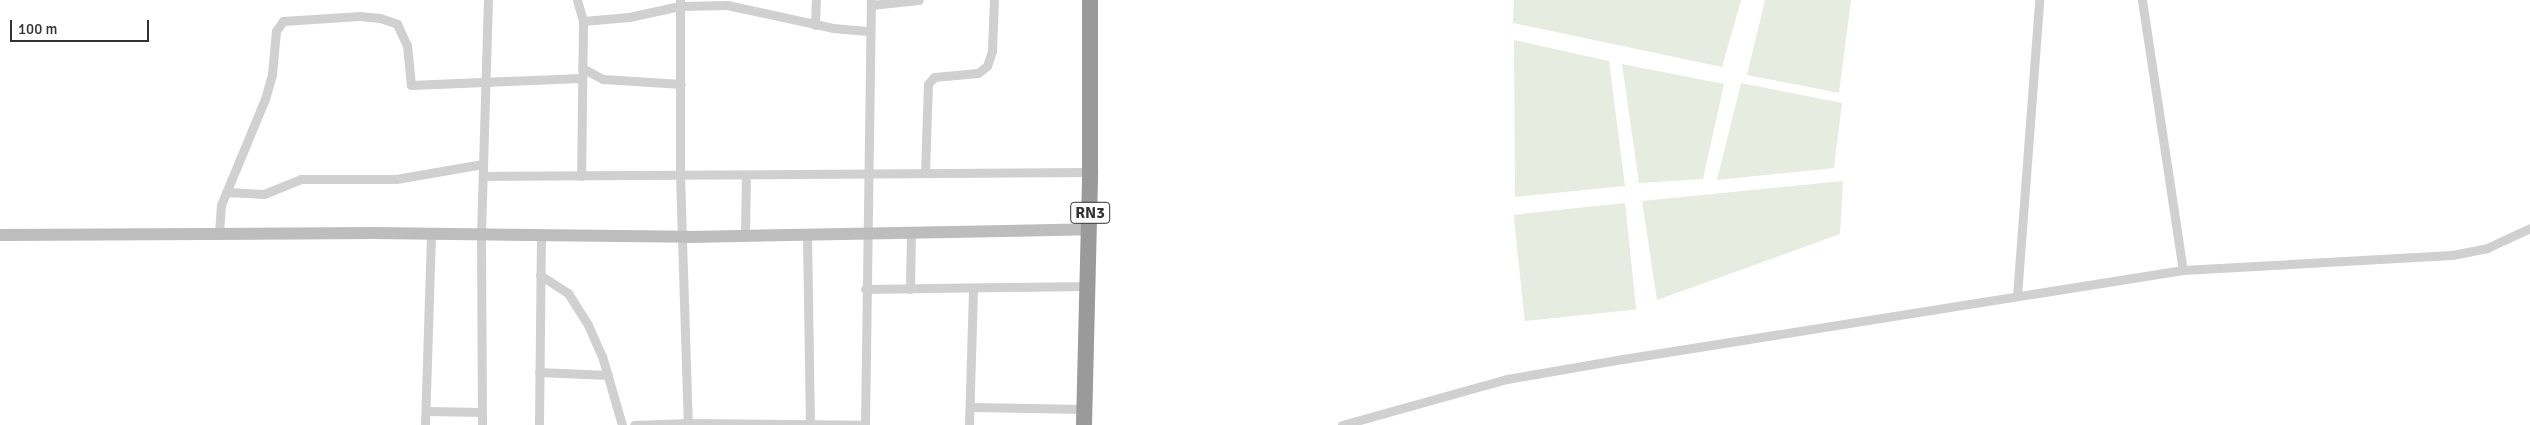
<!DOCTYPE html>
<style>
body{margin:0}
#map{position:relative;width:2530px;height:425px;overflow:hidden;background:#fff;font-family:Signika,sans-serif}
div>[style]{position:absolute}
[style*='--x']{left:calc(var(--x)*1px);top:calc(var(--y)*1px);width:calc(var(--w)*1px);rotate:calc(var(--a)*1deg)}
.green>*{inset:0;background:#e6ecdf;transform-origin:0 0}
.street>*{height:9px;margin:-4.5px;padding:0 4.5px;transform-origin:4.5px;border-radius:4.5px;background:#d0d0d0}
.secondary>*{height:12px;margin:-6px;padding:0 6px;transform-origin:6px;border-radius:6px;background:#bdbdbd}
.highway>*{height:16px;margin:-8px;padding:0 8px;transform-origin:8px;border-radius:8px;background:#9a9a9a}
span{translate:-50% -50%;white-space:nowrap;text-align:center;line-height:1.15;-webkit-text-stroke:5px #fff;paint-order:stroke}
.shield-label span{padding:1px 4px;background:#fff;border:1px solid;border-radius:4px;-webkit-text-stroke-width:0}
.shield-label{font-size:16px;color:#333;font-weight:700}
.scale{position:absolute;left:10px;top:20px;width:139px;height:22px;box-sizing:border-box;border:2px solid #333;border-top:0;padding-left:6px;font-size:15px;line-height:18px;white-space:nowrap;color:#333;-webkit-text-stroke:4px #fff;paint-order:stroke}
</style>
<div id="map">
<div class="green">
<i style="clip-path:polygon(1514px 0,1741px 0,1722px 67px,1513px 23px)"></i>
<i style="clip-path:polygon(1765px 0,1851px 0,1839px 93px,1747px 75px)"></i>
<i style="clip-path:polygon(1514px 40px,1609px 61px,1625px 186px,1515px 197px)"></i>
<i style="clip-path:polygon(1622px 64px,1724px 84px,1703px 179px,1639px 183px)"></i>
<i style="clip-path:polygon(1741px 83px,1842px 103px,1834px 168px,1717px 180px)"></i>
<i style="clip-path:polygon(1843px 181px,1840px 234px,1657px 300px,1642px 201px)"></i>
<i style="left:1625px;top:203px;width:107px;height:112px;rotate:84deg"></i>
</div>
<div class="street">
<i style="--x:577;--y:0;--w:22;--a:74"></i>
<i style="--x:583;--y:21;--w:155;--a:90.7"></i>
<i style="--x:680;--y:0;--w:175;--a:90"></i>
<i style="--x:680;--y:175;--w:248;--a:88.2"></i>
<i style="--x:688;--y:423;--w:177;--a:0.6"></i>
<i style="--x:2142;--y:0;--w:273;--a:81.4"></i>
<i style="--x:871;--y:5;--w:48;--a:-5.9"></i>
<i style="--x:583;--y:21;--w:46;--a:-5"></i>
<i style="--x:629;--y:17;--w:52;--a:-12.2"></i>
<i style="--x:680;--y:6;--w:47;--a:-1.2"></i>
<i style="--x:727;--y:5;--w:108;--a:12.2"></i>
<i style="--x:833;--y:28;--w:37;--a:5"></i>
<i style="--x:815;--y:25;--w:25;--a:-88"></i>
<i style="--x:582;--y:68;--w:24;--a:28"></i>
<i style="--x:603;--y:79;--w:78;--a:3.7"></i>
<i style="--x:925;--y:173;--w:89;--a:-88.1"></i>
<i style="--x:928;--y:84;--w:9;--a:-49"></i>
<i style="--x:934;--y:77;--w:44;--a:-5.2"></i>
<i style="--x:978;--y:73;--w:11;--a:-38"></i>
<i style="--x:987;--y:66;--w:16;--a:-72"></i>
<i style="--x:992;--y:51;--w:51;--a:-87.8"></i>
<i style="--x:483;--y:176;--w:607;--a:-0.38"></i>
<i style="--x:226;--y:192;--w:38;--a:3"></i>
<i style="--x:264;--y:194;--w:40;--a:-22"></i>
<i style="--x:301;--y:179;--w:95;--a:0"></i>
<i style="--x:396;--y:179;--w:88;--a:-9.8"></i>
<i style="--x:219;--y:233;--w:28;--a:-86"></i>
<i style="--x:221;--y:205;--w:115;--a:-67.5"></i>
<i style="--x:265;--y:99;--w:26;--a:-74"></i>
<i style="--x:272;--y:74;--w:43;--a:-84.7"></i>
<i style="--x:276;--y:31;--w:12;--a:-55"></i>
<i style="--x:283;--y:21;--w:77;--a:-3.7"></i>
<i style="--x:360;--y:16;--w:20;--a:6"></i>
<i style="--x:380;--y:18;--w:18;--a:19"></i>
<i style="--x:397;--y:24;--w:23;--a:65"></i>
<i style="--x:407;--y:45;--w:40;--a:84.3"></i>
<i style="--x:411;--y:85;--w:170;--a:-2.4"></i>
<i style="--x:807;--y:235;--w:189;--a:89.1"></i>
<i style="--x:745;--y:237;--w:62;--a:-89.1"></i>
<i style="--x:540;--y:275;--w:33;--a:33"></i>
<i style="--x:568;--y:293;--w:38;--a:58"></i>
<i style="--x:588;--y:325;--w:34;--a:66"></i>
<i style="--x:602;--y:356;--w:72;--a:73.8"></i>
<i style="--x:865;--y:289;--w:222;--a:-0.8"></i>
<i style="--x:910;--y:289;--w:57;--a:-89"></i>
<i style="--x:2017;--y:296;--w:297;--a:-85.7"></i>
<i style="--x:539;--y:372;--w:69;--a:2.5"></i>
<i style="--x:970;--y:407;--w:114;--a:1"></i>
<i style="--x:428;--y:411;--w:53;--a:1.1"></i>
<i style="--x:425;--y:425;--w:191;--a:-88.2"></i>
<i style="--x:482;--y:425;--w:191;--a:-90.3"></i>
<i style="--x:481;--y:234;--w:234;--a:-88.3"></i>
<i style="--x:539;--y:425;--w:188;--a:-89.4"></i>
<i style="--x:634;--y:425;--w:54;--a:-2.1"></i>
<i style="--x:865;--y:425;--w:425;--a:-89.2"></i>
<i style="--x:969;--y:425;--w:135;--a:-88.3"></i>
<i style="--x:1342;--y:425;--w:171;--a:-15.6"></i>
<i style="--x:1507;--y:379;--w:118;--a:-9.8"></i>
<i style="--x:1623;--y:359;--w:567;--a:-9.03"></i>
<i style="--x:2183;--y:270;--w:269;--a:-3.2"></i>
<i style="--x:2452;--y:255;--w:36;--a:-11"></i>
<i style="--x:2487;--y:248;--w:47;--a:-24.9"></i>
</div>
<div class="secondary">
<i style="--x:0;--y:235;--w:374;--a:-0.3"></i>
<i style="--x:374;--y:233;--w:315;--a:0.7"></i>
<i style="--x:689;--y:237;--w:400;--a:-1.1"></i>
</div>
<div class="highway">
<i style="--x:1084;--y:425;--w:253;--a:-88.6"></i>
<i style="--x:1090;--y:172;--w:172;--a:-90"></i>
</div>
<div class="shield-label">
<span style="left:1090px;top:213px">RN3</span>
</div>
<div class="scale">100 m</div>
</div>
